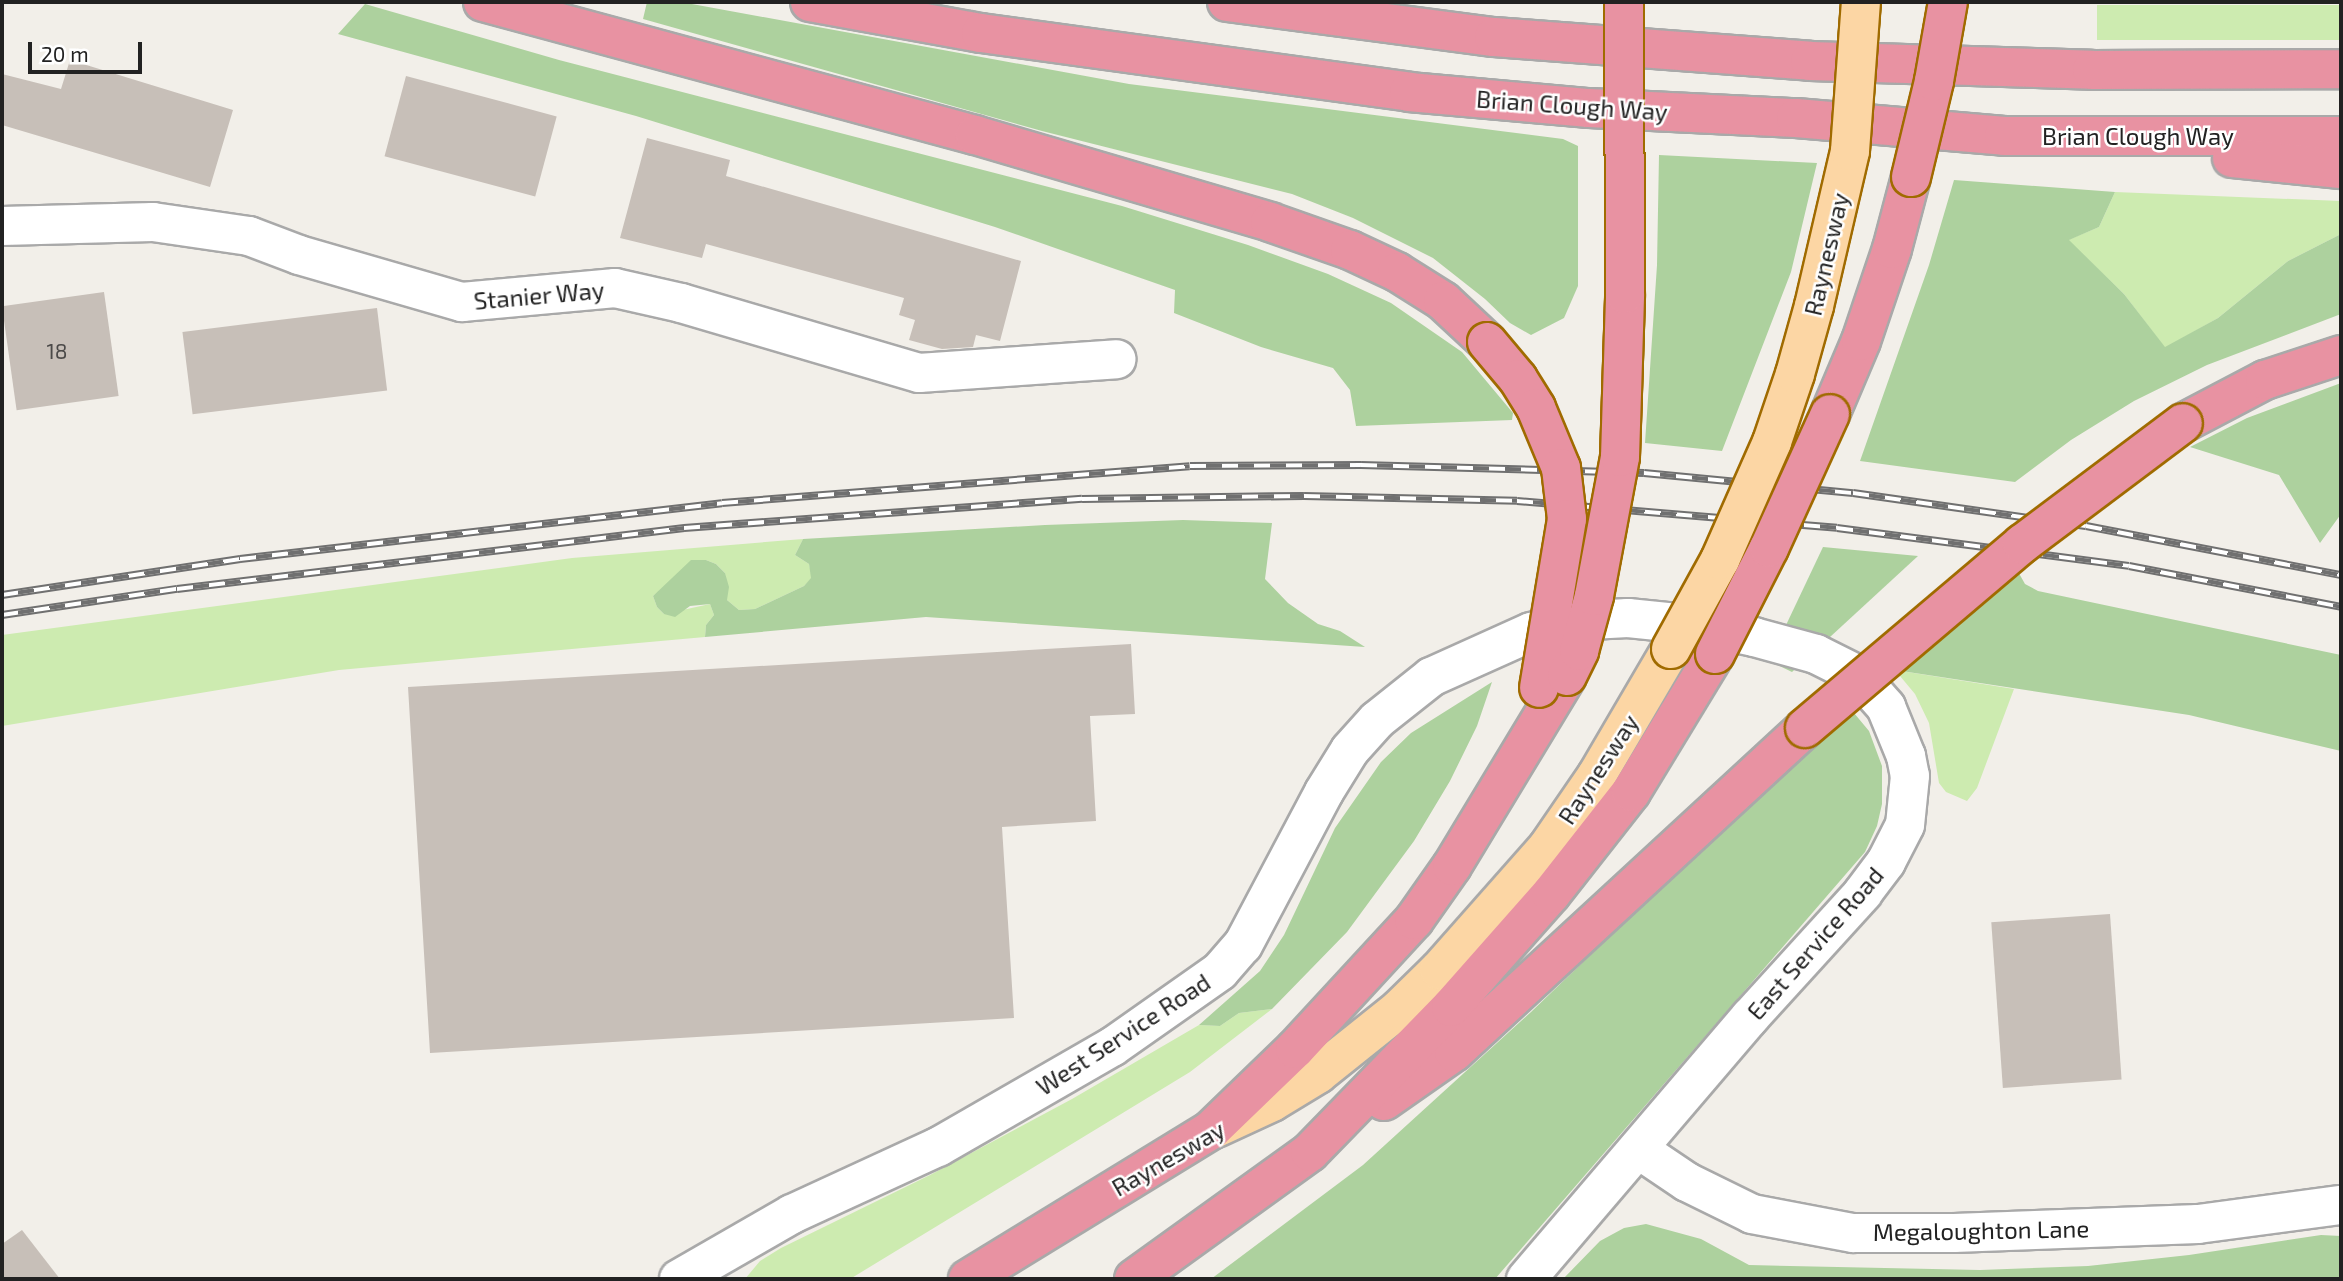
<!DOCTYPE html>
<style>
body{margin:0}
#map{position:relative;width:2343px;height:1281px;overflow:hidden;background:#f2efe9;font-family:"Exo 2",sans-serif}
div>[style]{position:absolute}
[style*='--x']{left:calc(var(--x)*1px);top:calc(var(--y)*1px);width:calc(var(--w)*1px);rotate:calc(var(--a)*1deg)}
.grass>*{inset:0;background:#cdebb0;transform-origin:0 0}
.forest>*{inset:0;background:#add19e}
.building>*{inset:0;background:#c7bfb8;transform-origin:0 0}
.roads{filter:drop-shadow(2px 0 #a9a9a9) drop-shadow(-2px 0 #a9a9a9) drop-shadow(0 2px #a9a9a9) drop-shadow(0 -2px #a9a9a9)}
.minor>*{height:38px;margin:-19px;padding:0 19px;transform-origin:19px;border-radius:19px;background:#fff}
.major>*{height:38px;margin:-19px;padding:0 19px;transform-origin:19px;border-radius:19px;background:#fcd6a4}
.highway>*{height:38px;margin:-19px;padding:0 19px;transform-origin:19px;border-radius:19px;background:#e892a2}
.rail>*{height:8px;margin-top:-4px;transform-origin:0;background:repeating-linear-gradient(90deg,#fff 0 16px,#707070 0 32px);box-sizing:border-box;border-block:2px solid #707070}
.bridges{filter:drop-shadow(2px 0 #a06b00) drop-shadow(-2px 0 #a06b00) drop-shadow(0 2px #a06b00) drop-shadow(0 -2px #a06b00)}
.major-bridge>*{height:38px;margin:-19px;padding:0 19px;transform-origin:19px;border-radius:19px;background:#fcd6a4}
.highway-bridge>*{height:38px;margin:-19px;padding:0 19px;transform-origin:19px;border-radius:19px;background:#e892a2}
span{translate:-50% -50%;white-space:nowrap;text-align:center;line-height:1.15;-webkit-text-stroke:5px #fff;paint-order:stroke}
.number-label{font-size:21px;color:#4b4948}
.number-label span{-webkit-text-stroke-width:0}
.street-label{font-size:24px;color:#222}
.frame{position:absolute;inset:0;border:4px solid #222;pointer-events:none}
.scale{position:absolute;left:28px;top:42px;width:114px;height:32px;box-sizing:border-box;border:4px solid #222;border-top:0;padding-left:9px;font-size:21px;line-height:24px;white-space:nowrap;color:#222;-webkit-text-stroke:5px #fff;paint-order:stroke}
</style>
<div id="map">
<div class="grass">
<i style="left:2341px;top:5px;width:35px;height:244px;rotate:90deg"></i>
<i style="clip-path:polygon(2115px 192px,2341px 201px,2341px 234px,2288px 261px,2218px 318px,2165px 348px,2124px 294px,2068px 240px,2099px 227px)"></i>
<i style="clip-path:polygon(803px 539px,795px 555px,809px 564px,812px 578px,804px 586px,755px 609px,739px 610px,727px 600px,725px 573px,716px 564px,706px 560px,670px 582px,653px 596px,657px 607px,664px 614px,710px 604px,714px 615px,706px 625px,705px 637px,339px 670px,2px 726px,2px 635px,572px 558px)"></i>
<i style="clip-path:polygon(1895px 670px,2014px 689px,1977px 788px,1967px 801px,1946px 792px,1939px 783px,1929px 723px,1915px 694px)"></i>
<i style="clip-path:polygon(1272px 1009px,1190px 1072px,850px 1279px,745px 1279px,760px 1261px,781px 1248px,930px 1175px,1072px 1099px,1199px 1025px,1220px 1026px,1239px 1013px)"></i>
</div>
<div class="forest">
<i style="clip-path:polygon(647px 2px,681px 2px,1129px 84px,1563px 139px,1578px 146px,1578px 286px,1564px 318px,1531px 335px,1510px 323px,1485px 299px,1433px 258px,1353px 218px,1292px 194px,1042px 131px,643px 19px)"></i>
<i style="clip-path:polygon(365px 4px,559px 60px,1122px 206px,1248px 245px,1328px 274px,1391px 303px,1462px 352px,1513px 413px,1512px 420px,1356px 426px,1350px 390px,1333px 368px,1261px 347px,1174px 313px,1175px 290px,995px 227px,636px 116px,338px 34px)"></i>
<i style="clip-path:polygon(1659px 155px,1817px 163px,1791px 272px,1722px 451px,1645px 443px,1657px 265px)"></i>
<i style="clip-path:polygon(1954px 180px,2115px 192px,2099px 227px,2069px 240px,2124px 294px,2165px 347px,2218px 318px,2288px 261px,2341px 234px,2341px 314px,2207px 365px,2134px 401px,2071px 440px,2015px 482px,1860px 461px,1929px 265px)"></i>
<i style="clip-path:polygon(2341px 383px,2341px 514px,2320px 543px,2279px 475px,2190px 447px,2247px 418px)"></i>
<i style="clip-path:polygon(1183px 520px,1272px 523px,1265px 579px,1288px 603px,1318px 624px,1340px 631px,1365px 647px,926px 617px,705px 637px,706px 625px,714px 615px,710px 604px,690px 606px,675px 617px,664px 614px,657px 607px,653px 596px,691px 560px,706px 560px,716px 564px,725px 573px,729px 587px,727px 600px,739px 610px,755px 609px,804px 586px,811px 578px,809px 564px,795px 555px,803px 539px,1045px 525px)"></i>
<i style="clip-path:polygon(1823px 547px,1918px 556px,1792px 672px,1769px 661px)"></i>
<i style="clip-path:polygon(2016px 568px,2025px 584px,2038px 591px,2341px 655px,2341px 751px,2189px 715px,1895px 670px)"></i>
<i style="clip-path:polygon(1492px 682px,1477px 726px,1450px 781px,1414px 841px,1347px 932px,1272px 1009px,1239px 1013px,1220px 1026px,1199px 1025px,1260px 971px,1284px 935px,1335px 828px,1381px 762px,1411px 733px)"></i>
<i style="clip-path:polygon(1849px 707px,1869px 731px,1882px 766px,1882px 804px,1877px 826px,1865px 852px,1495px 1279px,1211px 1279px,1363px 1165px,1531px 1012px)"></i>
<i style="clip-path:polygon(1646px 1224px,1701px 1239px,1749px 1265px,1980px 1270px,2088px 1266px,2189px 1255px,2321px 1235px,2341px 1236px,2341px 1279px,1563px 1279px,1600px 1241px,1624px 1228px)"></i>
</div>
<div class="building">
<i style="clip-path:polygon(70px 60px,233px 110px,210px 187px,2px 125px,2px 74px,61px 89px)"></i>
<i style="left:406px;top:76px;width:156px;height:83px;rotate:15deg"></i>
<i style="clip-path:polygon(647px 138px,730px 160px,726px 176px,1021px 261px,1000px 341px,976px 335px,973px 347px,942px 349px,909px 340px,915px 320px,899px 315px,904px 298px,706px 244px,702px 258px,620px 238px)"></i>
<i style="left:104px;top:292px;width:105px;height:103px;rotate:82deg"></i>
<i style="left:377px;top:308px;width:83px;height:196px;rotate:83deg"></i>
<i style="clip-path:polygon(1131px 644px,1135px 714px,1090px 716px,1096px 821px,1002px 827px,1014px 1018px,430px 1053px,408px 687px)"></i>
<i style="left:2110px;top:914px;width:166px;height:119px;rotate:86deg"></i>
<i style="clip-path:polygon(22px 1230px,60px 1279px,2px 1279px,2px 1244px)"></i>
</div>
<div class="roads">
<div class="minor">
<i style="--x:2;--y:226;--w:151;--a:-1.5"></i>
<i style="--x:153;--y:222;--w:97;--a:8.3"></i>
<i style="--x:249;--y:236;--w:53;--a:20.8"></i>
<i style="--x:299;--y:255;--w:170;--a:16.1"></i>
<i style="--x:462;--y:302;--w:154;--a:-5.2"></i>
<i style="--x:615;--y:288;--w:68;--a:12.8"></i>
<i style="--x:681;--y:303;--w:248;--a:16.4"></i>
<i style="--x:919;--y:373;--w:198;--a:-4"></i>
<i style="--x:1638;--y:1149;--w:59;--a:34"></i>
<i style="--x:1687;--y:1182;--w:72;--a:26.2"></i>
<i style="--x:1752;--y:1214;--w:103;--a:10.7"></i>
<i style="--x:1853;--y:1233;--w:101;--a:0"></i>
<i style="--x:1954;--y:1233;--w:244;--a:-2.1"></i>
<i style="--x:2198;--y:1224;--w:144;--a:-7.6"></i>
<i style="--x:679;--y:1279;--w:130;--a:-29.9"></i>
<i style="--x:792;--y:1214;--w:161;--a:-24.7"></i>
<i style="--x:938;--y:1147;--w:201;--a:-29.9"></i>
<i style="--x:1112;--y:1047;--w:132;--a:-35.1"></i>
<i style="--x:1220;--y:971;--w:35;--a:-49"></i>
<i style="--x:1243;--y:945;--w:173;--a:-62.1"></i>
<i style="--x:1324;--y:792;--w:49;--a:-58.2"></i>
<i style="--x:1350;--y:750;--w:40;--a:-48"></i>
<i style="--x:1377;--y:720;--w:69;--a:-38.5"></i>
<i style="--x:1431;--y:677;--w:110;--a:-24.2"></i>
<i style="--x:1531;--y:632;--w:42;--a:-15"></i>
<i style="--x:1572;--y:621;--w:56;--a:-3.1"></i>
<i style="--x:1628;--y:618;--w:69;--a:5.8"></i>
<i style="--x:1697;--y:625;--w:58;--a:11.9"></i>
<i style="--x:1754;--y:637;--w:64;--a:15.3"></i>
<i style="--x:1816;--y:654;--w:47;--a:26.6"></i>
<i style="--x:1858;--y:675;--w:43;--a:48.8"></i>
<i style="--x:1886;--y:707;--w:53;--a:67.8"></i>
<i style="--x:1906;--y:756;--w:20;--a:79"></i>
<i style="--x:1910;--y:776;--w:49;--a:95.8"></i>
<i style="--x:1905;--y:825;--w:42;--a:117.2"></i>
<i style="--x:1886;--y:862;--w:39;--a:127"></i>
<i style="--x:1863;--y:893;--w:168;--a:132.3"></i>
<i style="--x:1750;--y:1017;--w:345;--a:130.5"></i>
</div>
<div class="major">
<i style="--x:1216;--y:1128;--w:62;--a:-24.9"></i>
<i style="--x:1272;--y:1102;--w:54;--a:-31.3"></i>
<i style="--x:1318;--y:1074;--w:104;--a:-38.7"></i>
<i style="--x:1399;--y:1009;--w:56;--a:-44.3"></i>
<i style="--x:1439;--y:970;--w:163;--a:-48.5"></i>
<i style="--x:1547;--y:848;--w:88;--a:-55.6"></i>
<i style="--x:1597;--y:775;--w:146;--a:-59.6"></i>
</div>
<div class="highway">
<i style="--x:483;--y:2;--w:510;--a:15.13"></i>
<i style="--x:975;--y:135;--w:308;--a:16.4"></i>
<i style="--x:1270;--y:222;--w:85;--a:19.3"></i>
<i style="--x:1350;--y:250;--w:52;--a:25.1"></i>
<i style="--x:1397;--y:272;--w:54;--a:32.2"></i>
<i style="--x:1443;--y:301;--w:60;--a:43"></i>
<i style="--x:810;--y:2;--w:174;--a:10.3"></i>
<i style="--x:981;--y:33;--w:432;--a:7.8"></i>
<i style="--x:1409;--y:92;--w:181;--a:5.1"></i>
<i style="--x:1589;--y:108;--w:207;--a:2.8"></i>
<i style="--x:1796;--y:118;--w:209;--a:4.9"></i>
<i style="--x:2004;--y:136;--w:337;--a:0"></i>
<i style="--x:1227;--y:2;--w:269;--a:7.5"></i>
<i style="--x:1494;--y:37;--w:317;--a:4.3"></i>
<i style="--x:1810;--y:61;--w:282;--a:1.8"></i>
<i style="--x:2092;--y:70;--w:249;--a:-0.2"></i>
<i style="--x:2232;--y:158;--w:110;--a:5.8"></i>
<i style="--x:1830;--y:414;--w:79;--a:-67"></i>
<i style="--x:1861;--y:341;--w:97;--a:-71.4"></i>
<i style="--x:1892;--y:249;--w:74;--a:-75.2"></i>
<i style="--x:2183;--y:423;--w:93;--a:-27.7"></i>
<i style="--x:2265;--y:380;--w:80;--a:-18.2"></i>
<i style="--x:1384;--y:1101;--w:85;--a:-35"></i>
<i style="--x:1454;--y:1052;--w:478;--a:-42.7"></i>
<i style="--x:968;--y:1279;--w:285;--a:-31.5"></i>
<i style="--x:1211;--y:1130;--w:117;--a:-44"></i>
<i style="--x:1295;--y:1049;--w:176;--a:-47.3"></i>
<i style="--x:1414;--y:920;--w:66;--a:-54.9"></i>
<i style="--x:1452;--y:866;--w:222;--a:-58.8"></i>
<i style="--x:1134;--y:1279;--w:217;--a:-35.8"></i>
<i style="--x:1310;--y:1152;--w:202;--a:-45.8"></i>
<i style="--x:1451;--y:1007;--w:151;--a:-48.5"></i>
<i style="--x:1551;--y:894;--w:130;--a:-51.9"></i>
<i style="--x:1631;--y:792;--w:162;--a:-58.7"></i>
</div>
</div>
<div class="rail">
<i style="--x:2;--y:595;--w:241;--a:-8.6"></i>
<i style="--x:240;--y:559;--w:485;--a:-6.6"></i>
<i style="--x:722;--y:503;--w:469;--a:-4.5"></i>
<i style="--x:1190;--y:466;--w:171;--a:-0.3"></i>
<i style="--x:1361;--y:465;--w:283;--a:1.6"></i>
<i style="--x:1644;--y:473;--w:210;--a:5.5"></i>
<i style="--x:1853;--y:493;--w:235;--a:8.1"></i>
<i style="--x:2086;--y:526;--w:260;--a:10.9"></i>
<i style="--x:2;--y:615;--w:177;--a:-8.5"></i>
<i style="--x:177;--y:589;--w:511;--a:-6.86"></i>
<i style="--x:684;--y:528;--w:399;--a:-4.2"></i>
<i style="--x:1082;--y:499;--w:222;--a:-0.8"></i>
<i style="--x:1304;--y:496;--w:213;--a:1.3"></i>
<i style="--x:1517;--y:501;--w:321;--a:4.8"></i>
<i style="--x:1837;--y:528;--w:294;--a:7.4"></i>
<i style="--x:2129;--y:566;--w:216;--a:10.9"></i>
</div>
<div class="bridges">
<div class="major-bridge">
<i style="--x:1671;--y:649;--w:102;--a:-61.2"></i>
<i style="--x:1720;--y:560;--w:129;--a:-66.2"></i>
<i style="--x:1772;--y:442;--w:72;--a:-71.3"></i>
<i style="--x:1795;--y:374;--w:71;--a:-74.4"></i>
<i style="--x:1814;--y:306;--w:159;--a:-76.9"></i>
<i style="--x:1850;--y:151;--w:149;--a:-85.8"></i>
</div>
<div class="highway-bridge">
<i style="--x:1911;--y:177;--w:99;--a:-76.5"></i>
<i style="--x:1934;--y:81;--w:80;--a:-80"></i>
<i style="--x:1487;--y:342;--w:48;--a:50"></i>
<i style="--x:1518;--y:379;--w:34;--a:58"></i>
<i style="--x:1536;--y:408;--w:65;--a:67.4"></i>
<i style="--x:1561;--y:468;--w:51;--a:83.3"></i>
<i style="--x:1567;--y:519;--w:171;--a:99.4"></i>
<i style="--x:1715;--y:654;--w:119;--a:-63"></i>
<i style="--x:1769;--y:548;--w:147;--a:-65.5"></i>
<i style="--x:1567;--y:676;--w:28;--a:-64"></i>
<i style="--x:1579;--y:651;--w:57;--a:-74.7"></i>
<i style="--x:1594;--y:596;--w:141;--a:-79.4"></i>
<i style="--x:1620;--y:457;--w:163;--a:-88.2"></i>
<i style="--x:1625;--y:294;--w:292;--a:-90.2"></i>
<i style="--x:1805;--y:728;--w:285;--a:-40.3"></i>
<i style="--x:2022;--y:544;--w:201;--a:-36.9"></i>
</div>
</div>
<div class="number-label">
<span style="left:57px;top:351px">18</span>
</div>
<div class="street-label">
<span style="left:1572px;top:105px;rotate:4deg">Brian Clough Way</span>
<span style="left:2138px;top:136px">Brian Clough Way</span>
<span style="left:1826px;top:254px;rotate:-77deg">Raynesway</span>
<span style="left:539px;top:295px;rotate:-5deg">Stanier Way</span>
<span style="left:1598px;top:769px;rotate:-57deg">Raynesway</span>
<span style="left:1815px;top:943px;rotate:-49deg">East Service Road</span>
<span style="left:1123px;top:1034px;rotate:-33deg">West Service Road</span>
<span style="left:1168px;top:1158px;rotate:-30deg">Raynesway</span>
<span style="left:1981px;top:1230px;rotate:-1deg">Megaloughton Lane</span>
</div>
<div class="frame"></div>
<div class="scale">20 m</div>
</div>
